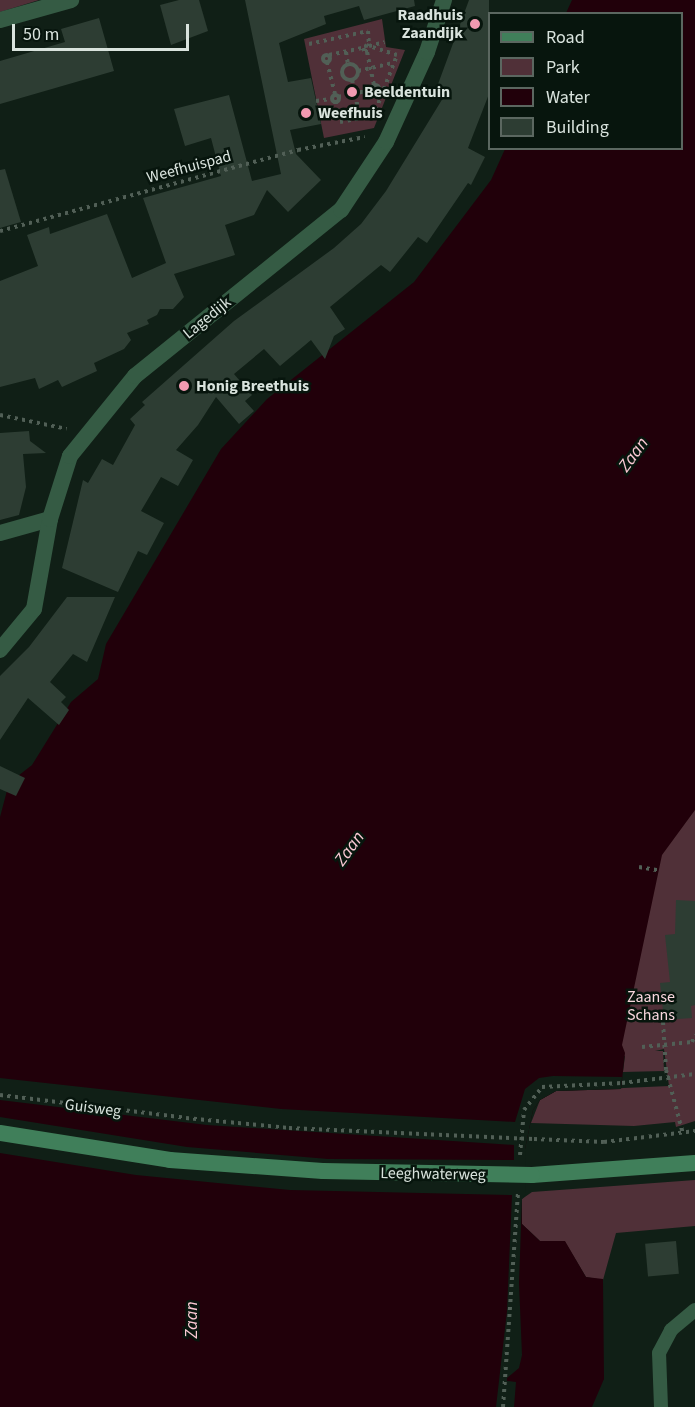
<!DOCTYPE html>
<style>
body{margin:0}
#map{position:relative;width:695px;height:1407px;overflow:hidden;background:#101f16;font-family:"Source Sans 3",sans-serif}
div>[style]{position:absolute}
[style*='--x']{left:calc(var(--x)*1px);top:calc(var(--y)*1px);width:calc(var(--w)*1px);rotate:calc(var(--a)*1deg)}
.green>*{inset:0;background:#503038}
.water>*{inset:0;background:#21000a}
.pier>*{inset:0;background:#101f16}
.building>*{inset:0;background:#2d3d33;transform-origin:0 0}
.path>*{height:4px;margin-top:-2px;transform-origin:0;background:repeating-linear-gradient(90deg,#515f56 0 3px,transparent 0 7.5px)}
.path>.ring{margin:-2px;padding:0;box-sizing:content-box;background:none;border:4px solid #515f56;border-radius:50%}
.service>*{height:14px;margin:-7px;padding:0 7px;transform-origin:7px;border-radius:7px;background:#355b44}
.minor>*{height:16px;margin:-8px;padding:0 8px;transform-origin:8px;border-radius:8px;background:#355b44}
.secondary>*{height:16px;margin:-8px;padding:0 8px;transform-origin:8px;border-radius:8px;background:#407f5a}
.path-bridge>*{height:4px;margin-top:-2px;transform-origin:0;background:repeating-linear-gradient(90deg,#515f56 0 3px,transparent 0 7.5px)}
.secondary-bridge>*{height:16px;margin:-8px;padding:0 8px;transform-origin:8px;border-radius:8px;background:#407f5a}
.dots>*{width:16px;height:16px;translate:-50% -50%;box-sizing:border-box;border:3px solid #07150d;border-radius:50%}
span{translate:-50% -50%;white-space:nowrap;text-align:center;line-height:1.15;-webkit-text-stroke:5px #07150d;paint-order:stroke}
.poi-label{font-size:16px;color:#d9e3dd;font-weight:700}
.right{translate:-100% -50%;text-align:right}
.left{translate:0 -50%;text-align:left}
.street-label{font-size:16px;color:#d9e3dd}
.park-label{font-size:16px;color:#f9d7de}
.water-label{font-size:18px;color:#fbc9d4;font-style:italic}
.legend{position:absolute;left:488px;top:12px;width:195px;height:138px;box-sizing:border-box;background:#07150d;border:2px solid #5b6760;margin:0;padding:8px 10px;list-style:none;font-size:18px;color:#d9e3dd}
.legend li{display:flex;align-items:center;gap:12px;height:30px}
.legend b{width:30px;border:2px solid #5b6760}
.scale{position:absolute;left:12px;top:24px;width:177px;height:27px;box-sizing:border-box;border:3px solid #d9e3dd;border-top:0;padding-left:8px;font-size:18px;line-height:21px;white-space:nowrap;color:#d9e3dd;-webkit-text-stroke:4px #07150d;paint-order:stroke}
</style>
<div id="map">
<div class="green">
<i style="clip-path:polygon(0 0,39px 0,0 12px)"></i>
<i style="clip-path:polygon(382px 19px,386px 47px,405px 50px,374px 128px,324px 138px,304px 39px)"></i>
<i style="clip-path:polygon(695px 733px,695px 1121px,676px 1127px,675px 1122px,634px 1126px,531px 1123px,540px 1100px,556px 1091px,669px 1086px,664px 1049px,655px 1051px,663px 1051px,664px 1071px,623px 1072px,625px 1056px,606px 1060px,615px 849px)"></i>
<i style="clip-path:polygon(695px 1180px,695px 1226px,616px 1233px,603px 1280px,586px 1277px,565px 1242px,540px 1241px,522px 1224px,522px 1199px,532px 1192px)"></i>
</div>
<div class="water">
<i style="clip-path:polygon(572px 0,695px 0,695px 810px,662px 855px,622px 1045px,625px 1053px,621px 1089px,556px 1091px,540px 1100px,533px 1110px,525px 1149px,522px 1199px,522px 1224px,540px 1241px,565px 1241px,586px 1277px,603px 1279px,604px 1379px,592px 1407px,0 1407px,0 817px,9px 783px,32px 765px,71px 702px,98px 679px,106px 644px,221px 449px,267px 399px,414px 282px,491px 180px,505px 149px,682px 148px,682px 14px,566px 13px)"></i>
</div>
<div class="pier">
<i style="clip-path:polygon(553px 1076px,622px 1077px,621px 1089px,556px 1091px,540px 1100px,533px 1110px,525px 1149px,526px 1194px,522px 1199px,519px 1283px,522px 1355px,519px 1368px,507px 1378px,507px 1381px,516px 1382px,514px 1407px,496px 1407px,507px 1311px,512px 1195px,290px 1190px,136px 1175px,0 1153px,0 1117px,187px 1147px,328px 1159px,514px 1160px,514px 1145px,207px 1125px,0 1100px,0 1078px,281px 1109px,515px 1122px,525px 1089px,539px 1078px)"></i>
</div>
<div class="building">
<i style="clip-path:polygon(179px 0,199px 0,208px 31px,171px 45px,160px 5px)"></i>
<i style="clip-path:polygon(245px 0,414px 0,415px 6px,364px 20px,359px 6px,324px 16px,326px 24px,279px 43px,288px 82px,311px 78px,321px 124px,290px 130px,296px 154px,321px 180px,288px 212px,267px 190px,254px 215px,225px 225px,235px 255px,174px 274px,184px 297px,173px 309px,160px 309px,157px 315px,147px 320px,149px 324px,127px 333px,131px 340px,124px 349px,94px 363px,97px 371px,62px 387px,58px 380px,39px 389px,35px 378px,0 387px,0 281px,38px 266px,27px 235px,49px 227px,50px 234px,107px 214px,132px 278px,166px 263px,143px 198px,221px 176px,211px 138px,185px 146px,174px 109px,229px 95px,252px 181px,281px 174px)"></i>
<i style="clip-path:polygon(469px 0,489px 0,489px 94px,468px 148px,485px 157px,471px 185px,468px 183px,427px 243px,418px 237px,390px 272px,381px 265px,330px 307px,345px 329px,334px 336px,325px 359px,311px 340px,280px 366px,264px 349px,234px 374px,252px 395px,245px 401px,254px 411px,239px 424px,216px 397px,198px 425px,176px 450px,193px 460px,178px 486px,161px 477px,141px 511px,164px 523px,147px 555px,138px 551px,118px 592px,62px 568px,83px 480px,88px 483px,102px 459px,113px 465px,135px 425px,130px 419px,145px 405px,142px 402px,234px 321px,334px 248px,361px 224px,386px 191px,443px 98px,434px 95px)"></i>
<i style="clip-path:polygon(99px 18px,114px 71px,0 104px,0 61px,65px 42px,61px 29px)"></i>
<i style="clip-path:polygon(5px 169px,21px 222px,0 228px,0 170px)"></i>
<i style="clip-path:polygon(29px 431px,30px 441px,46px 453px,23px 454px,26px 487px,19px 515px,0 520px,0 433px)"></i>
<i style="clip-path:polygon(67px 597px,115px 597px,87px 662px,73px 654px,50px 682px,66px 697px,61px 702px,69px 710px,59px 725px,28px 698px,0 740px,0 676px,29px 647px)"></i>
<i style="clip-path:polygon(0 766px,25px 778px,16px 796px,0 789px)"></i>
<i style="clip-path:polygon(676px 900px,695px 901px,695px 1005px,691px 1006px,692px 1018px,664px 1020px,660px 983px,670px 982px,665px 935px,675px 934px)"></i>
<i style="left:676px;top:1241px;width:33px;height:31px;rotate:85deg"></i>
</div>
<div class="path">
<i style="--x:309;--y:44;--w:60;--a:-12.4"></i>
<i style="--x:368;--y:31;--w:15;--a:86"></i>
<i style="--x:369;--y:46;--w:16;--a:-14"></i>
<i style="--x:346;--y:52;--w:13;--a:81"></i>
<i style="--x:367;--y:52;--w:34;--a:78"></i>
<i class="ring" style="left:322.5px;top:54.5px;width:3px;height:3px"></i>
<i style="--x:329;--y:55;--w:35;--a:-12"></i>
<i style="--x:327;--y:62;--w:33;--a:76"></i>
<i class="ring" style="left:342px;top:64px;width:12px;height:12px"></i>
<i style="--x:358;--y:71;--w:36;--a:-13"></i>
<i style="--x:352;--y:80;--w:39;--a:78"></i>
<i style="--x:360;--y:118;--w:13;--a:-4"></i>
<i style="--x:373;--y:117;--w:66;--a:-68.8"></i>
<i style="--x:397;--y:55;--w:32;--a:-162"></i>
<i style="--x:367;--y:45;--w:5;--a:143"></i>
<i style="--x:363;--y:48;--w:4;--a:63"></i>
<i style="--x:365;--y:52;--w:6;--a:-31"></i>
<i class="ring" style="left:371.5px;top:84.5px;width:3px;height:3px"></i>
<i class="ring" style="left:331.5px;top:94.5px;width:3px;height:3px"></i>
<i style="--x:338;--y:97;--w:35;--a:-12"></i>
<i style="--x:316;--y:101;--w:15;--a:-8"></i>
<i style="--x:335;--y:101;--w:22;--a:77"></i>
<i style="--x:340;--y:122;--w:20;--a:-11"></i>
<i style="--x:0;--y:231;--w:309;--a:-15.2"></i>
<i style="--x:298;--y:150;--w:68;--a:-11"></i>
<i style="--x:0;--y:415;--w:68;--a:11.8"></i>
<i style="--x:639;--y:867;--w:22;--a:10"></i>
<i style="--x:663;--y:1022;--w:48;--a:86.4"></i>
<i style="--x:666;--y:1070;--w:66;--a:75.1"></i>
<i style="--x:642;--y:1047;--w:50;--a:-5.7"></i>
<i style="--x:692;--y:1042;--w:8;--a:-67"></i>
<i style="--x:0;--y:1095;--w:187;--a:7"></i>
<i style="--x:534;--y:1139;--w:70;--a:2.5"></i>
<i style="--x:604;--y:1142;--w:92;--a:-6.9"></i>
<i style="--x:520;--y:1155;--w:45;--a:-84.9"></i>
<i style="--x:524;--y:1110;--w:29;--a:-52"></i>
<i style="--x:542;--y:1087;--w:80;--a:-2.9"></i>
<i style="--x:622;--y:1083;--w:74;--a:-7"></i>
<i style="--x:503;--y:1407;--w:216;--a:-86"></i>
</div>
<div class="service">
<i style="--x:661;--y:1407;--w:54;--a:-92.1"></i>
<i style="--x:659;--y:1353;--w:26;--a:-62"></i>
<i style="--x:671;--y:1330;--w:31;--a:-40"></i>
</div>
<div class="minor">
<i style="--x:0;--y:20;--w:74;--a:-15.7"></i>
<i style="--x:0;--y:533;--w:52;--a:-15.6"></i>
<i style="--x:0;--y:650;--w:53;--a:-50.3"></i>
<i style="--x:34;--y:609;--w:91;--a:-79.9"></i>
<i style="--x:50;--y:519;--w:66;--a:-72.4"></i>
<i style="--x:70;--y:456;--w:103;--a:-50.9"></i>
<i style="--x:135;--y:376;--w:265;--a:-38.9"></i>
<i style="--x:341;--y:210;--w:82;--a:-56.5"></i>
<i style="--x:386;--y:142;--w:99;--a:-65.5"></i>
<i style="--x:427;--y:52;--w:55;--a:-71.9"></i>
</div>
<div class="secondary">
<i style="--x:0;--y:1133;--w:172;--a:9"></i>
<i style="--x:532;--y:1175;--w:163;--a:-4.2"></i>
</div>
<div class="path-bridge">
<i style="--x:186;--y:1118;--w:103;--a:5.5"></i>
<i style="--x:289;--y:1128;--w:245;--a:2.6"></i>
</div>
<div class="secondary-bridge">
<i style="--x:170;--y:1160;--w:153;--a:4.1"></i>
<i style="--x:323;--y:1171;--w:209;--a:1.1"></i>
</div>
<div class="dots">
<i style="left:475px;top:24px;background:#f19ab1"></i>
<i style="left:352px;top:92px;background:#f19ab1"></i>
<i style="left:306px;top:113px;background:#f19ab1"></i>
<i style="left:184px;top:386px;background:#f19ab1"></i>
</div>
<div class="poi-label">
<span class="right" style="left:463px;top:24px">Raadhuis<br>Zaandijk</span>
<span class="left" style="left:364px;top:92px">Beeldentuin</span>
<span class="left" style="left:318px;top:113px">Weefhuis</span>
<span class="left" style="left:196px;top:386px">Honig Breethuis</span>
</div>
<div class="street-label">
<span style="left:189px;top:167px;rotate:-15deg">Weefhuispad</span>
<span style="left:207px;top:318px;rotate:-39deg">Lagedijk</span>
<span style="left:93px;top:1108px;rotate:7deg">Guisweg</span>
<span style="left:433px;top:1174px;rotate:1deg">Leeghwaterweg</span>
</div>
<div class="park-label">
<span style="left:651px;top:1006px">Zaanse<br>Schans</span>
</div>
<div class="water-label">
<span style="left:634px;top:455px;rotate:-54deg">Zaan</span>
<span style="left:350px;top:849px;rotate:-54deg">Zaan</span>
<span style="left:192px;top:1320px;rotate:-90deg">Zaan</span>
</div>
<ul class="legend">
<li><b style="height:8px;background:#407f5a"></b>Road</li>
<li><b style="height:16px;background:#503038"></b>Park</li>
<li><b style="height:16px;background:#21000a"></b>Water</li>
<li><b style="height:16px;background:#2d3d33"></b>Building</li>
</ul>
<div class="scale">50 m</div>
</div>
